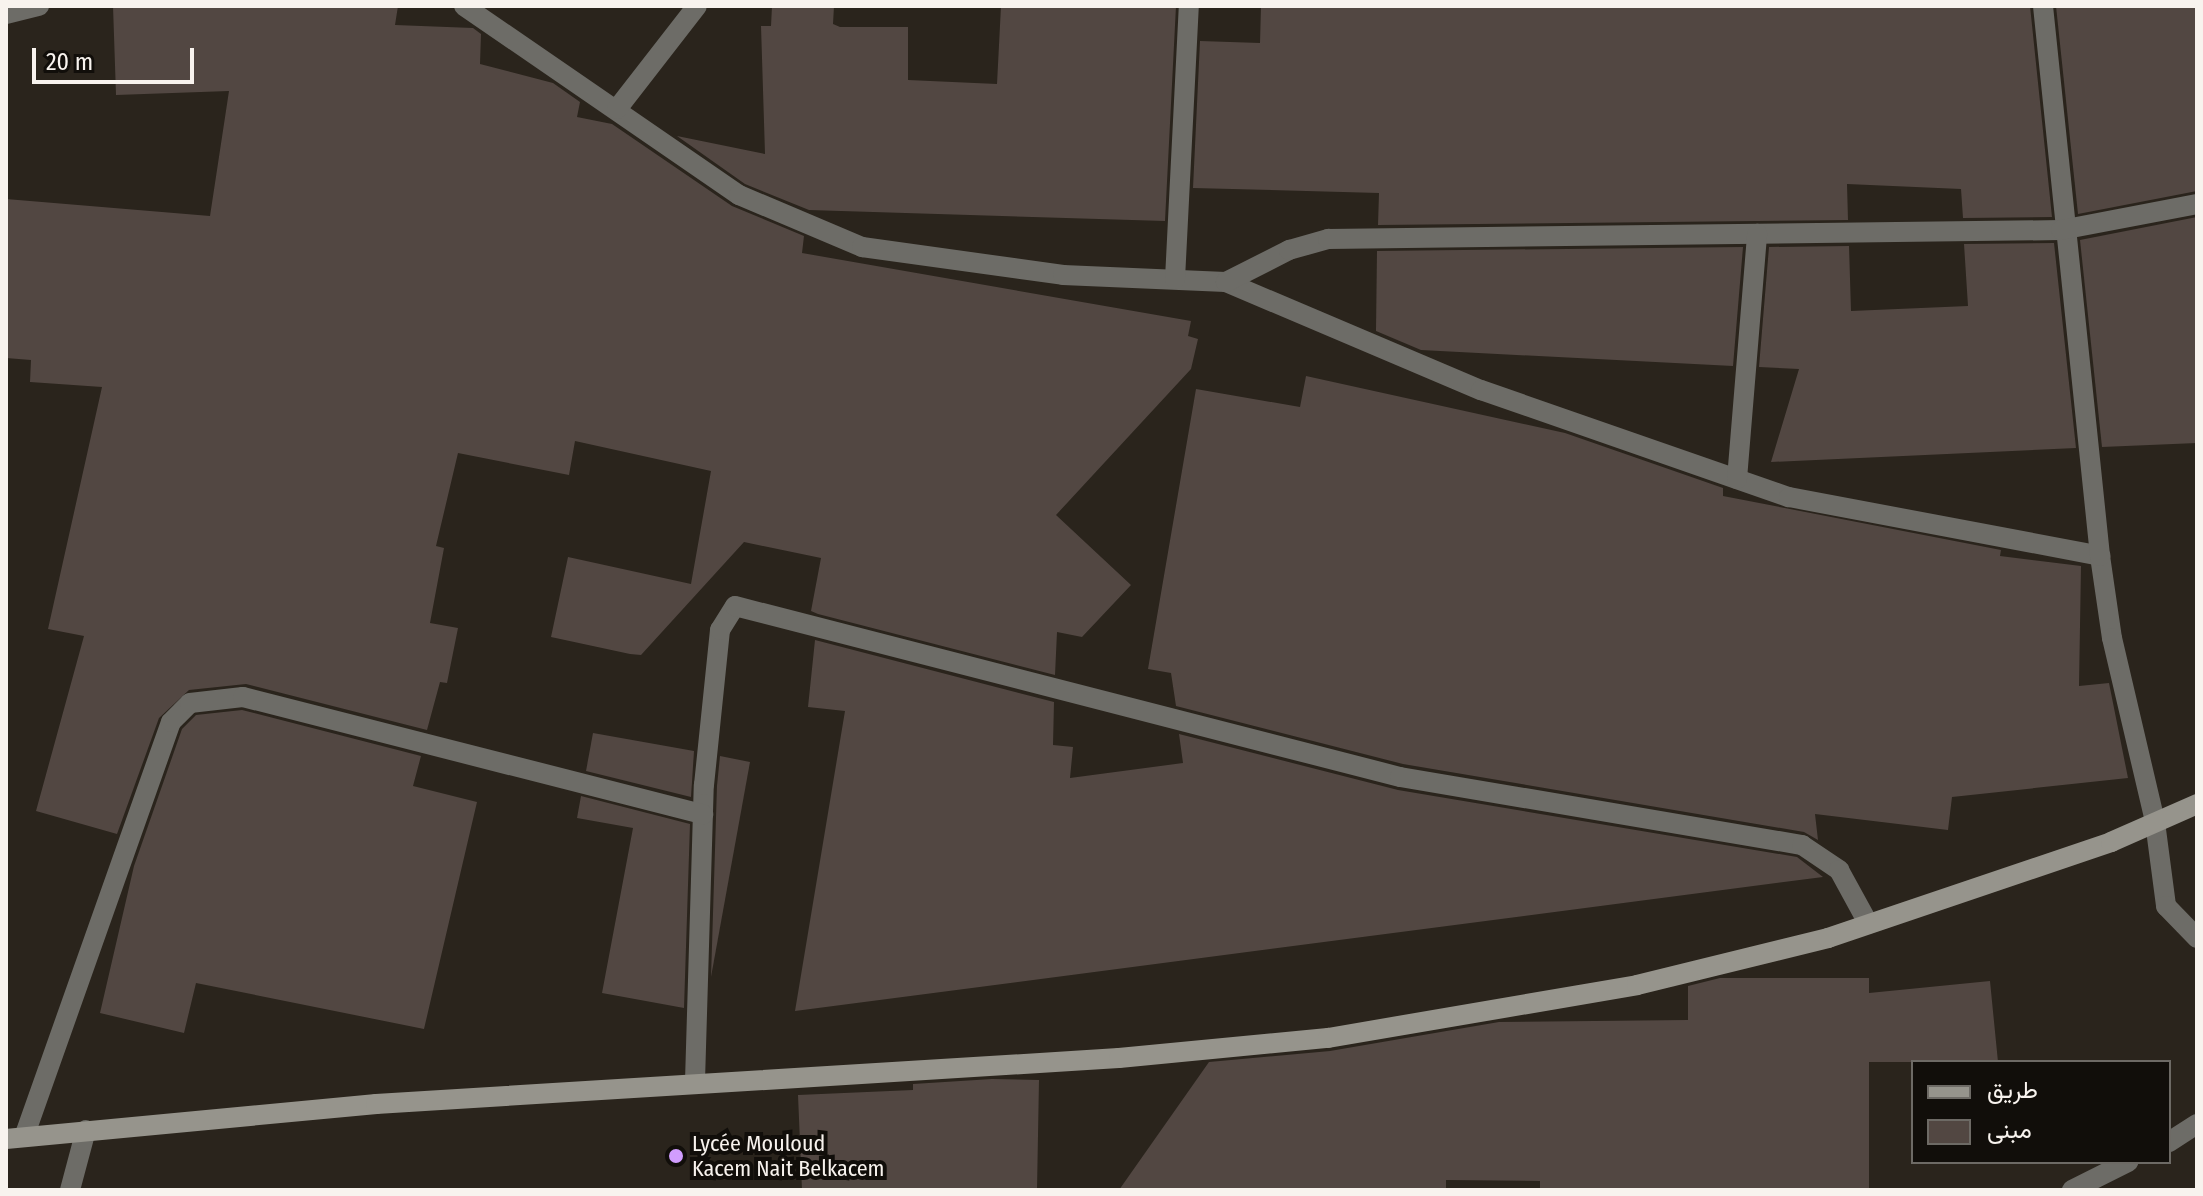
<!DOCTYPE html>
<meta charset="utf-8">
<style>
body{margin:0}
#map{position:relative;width:2203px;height:1196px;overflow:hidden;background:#2a241c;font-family:"Fira Sans Condensed",Vazirmatn,sans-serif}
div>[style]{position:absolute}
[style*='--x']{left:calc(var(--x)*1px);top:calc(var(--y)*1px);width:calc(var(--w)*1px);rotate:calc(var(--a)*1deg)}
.building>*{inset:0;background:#524742}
.street>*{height:20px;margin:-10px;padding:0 10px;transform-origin:10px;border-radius:10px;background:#6d6c67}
.secondary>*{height:20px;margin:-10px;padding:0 10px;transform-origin:10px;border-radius:10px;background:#96948c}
.dots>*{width:22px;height:22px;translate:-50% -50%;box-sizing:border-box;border:4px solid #110e0a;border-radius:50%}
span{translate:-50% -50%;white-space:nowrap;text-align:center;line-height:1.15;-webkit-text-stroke:8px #110e0a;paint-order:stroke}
.poi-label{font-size:22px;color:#f8f3ee}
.left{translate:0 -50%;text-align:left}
.frame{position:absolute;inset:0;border:8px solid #f8f3ee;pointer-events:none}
.legend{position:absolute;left:1911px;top:1060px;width:260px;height:104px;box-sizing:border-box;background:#110e0a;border:2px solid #6d6a65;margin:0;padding:10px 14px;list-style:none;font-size:24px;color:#f8f3ee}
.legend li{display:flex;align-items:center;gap:16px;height:40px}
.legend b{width:40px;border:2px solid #6d6a65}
.scale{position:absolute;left:32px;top:48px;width:162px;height:36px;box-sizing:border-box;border:4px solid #f8f3ee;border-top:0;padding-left:10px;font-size:24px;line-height:28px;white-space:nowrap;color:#f8f3ee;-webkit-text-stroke:6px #110e0a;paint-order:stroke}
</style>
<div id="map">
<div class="building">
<i style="clip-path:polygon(113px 6px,398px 6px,395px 25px,473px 28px,481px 34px,480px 64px,553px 83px,580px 102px,577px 117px,612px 124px,732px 206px,804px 236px,802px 253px,1191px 321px,1188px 336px,1198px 339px,1191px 369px,1056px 515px,1131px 585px,1082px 637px,1057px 632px,1055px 675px,818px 614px,811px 611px,821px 558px,744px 542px,641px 655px,630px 654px,551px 637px,568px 557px,691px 584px,711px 471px,575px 441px,569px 475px,458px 453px,436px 546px,444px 548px,430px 623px,458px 628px,447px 683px,440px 682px,427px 730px,246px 684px,189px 690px,159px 718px,117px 834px,36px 811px,84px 636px,48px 629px,102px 387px,30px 382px,31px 360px,6px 358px,6px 199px,210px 216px,229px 91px,116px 95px)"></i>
<i style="clip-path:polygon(772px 6px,834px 6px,833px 24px,840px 27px,908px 27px,908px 80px,997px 84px,1001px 6px,1176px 6px,1165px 221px,809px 210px,745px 184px,677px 136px,765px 154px,761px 26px,771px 26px)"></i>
<i style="clip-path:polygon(1261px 6px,2030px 6px,2052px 217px,1963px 218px,1961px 189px,1847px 184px,1848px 220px,1378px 225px,1379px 193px,1193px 188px,1200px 41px,1260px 43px)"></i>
<i style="clip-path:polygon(2056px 6px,2197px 6px,2197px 191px,2078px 214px)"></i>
<i style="clip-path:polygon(2197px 217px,2197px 443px,2102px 447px,2080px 240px)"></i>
<i style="clip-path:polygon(2054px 243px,2076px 448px,1771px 462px,1799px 369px,1759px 367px,1769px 247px,1849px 246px,1851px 311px,1968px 306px,1964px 244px)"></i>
<i style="clip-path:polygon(1743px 247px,1733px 366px,1421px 350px,1376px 331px,1377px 251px)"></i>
<i style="clip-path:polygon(1306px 376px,1565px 433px,1723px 488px,1723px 496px,2001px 550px,2000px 556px,2081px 566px,2079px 686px,2109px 683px,2128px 778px,1952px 797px,1948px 830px,1815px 814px,1818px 840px,1804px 832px,1403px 764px,1176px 706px,1171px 673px,1148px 669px,1196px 389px,1300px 407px)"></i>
<i style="clip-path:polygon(815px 640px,1054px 702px,1053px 745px,1073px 747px,1070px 778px,1183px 763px,1179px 734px,1398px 790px,1797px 857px,1823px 877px,795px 1011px,845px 711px,808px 707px)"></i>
<i style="clip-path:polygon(242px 710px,421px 756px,413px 786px,477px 802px,424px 1029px,196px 983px,184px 1033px,100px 1013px,134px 866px,182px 729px,196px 715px)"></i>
<i style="clip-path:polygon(593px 733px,694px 751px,691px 797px,586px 771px)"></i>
<i style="clip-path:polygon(720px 756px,750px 762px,711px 977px,717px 786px)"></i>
<i style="clip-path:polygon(581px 796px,690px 824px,684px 1008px,602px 993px,633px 828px,577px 818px)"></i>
<i style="clip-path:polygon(1720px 978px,1869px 978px,1869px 993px,1990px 981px,1998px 1062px,1869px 1062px,1869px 1190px,1540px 1190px,1540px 1181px,1446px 1180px,1446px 1190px,1119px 1190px,1209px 1062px,1330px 1051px,1499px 1022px,1688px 1020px,1688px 986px)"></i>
<i style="clip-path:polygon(992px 1079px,1039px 1080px,1037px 1190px,802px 1190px,798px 1095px,913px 1090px,913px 1084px)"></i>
</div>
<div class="street">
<i style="--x:464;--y:6;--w:334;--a:34.5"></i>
<i style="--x:739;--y:195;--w:134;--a:22.9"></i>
<i style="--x:862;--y:247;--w:203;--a:7.9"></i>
<i style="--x:1063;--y:275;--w:163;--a:2.5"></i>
<i style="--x:1226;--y:282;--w:277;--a:23"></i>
<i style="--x:1481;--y:390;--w:326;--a:19.2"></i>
<i style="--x:1789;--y:497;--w:317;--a:10.7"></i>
<i style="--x:2100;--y:556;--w:83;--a:81.7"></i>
<i style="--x:2112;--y:638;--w:189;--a:76.8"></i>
<i style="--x:2155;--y:822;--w:85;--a:82.5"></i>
<i style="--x:2166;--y:906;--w:45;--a:45.9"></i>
<i style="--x:2043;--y:6;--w:553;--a:84.08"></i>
<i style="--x:6;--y:14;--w:34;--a:-14"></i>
<i style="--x:617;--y:109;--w:130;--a:-52.2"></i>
<i style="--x:1175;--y:279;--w:273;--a:-87.1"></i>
<i style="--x:1226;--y:282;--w:71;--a:-26.9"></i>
<i style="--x:1289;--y:250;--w:41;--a:-15.8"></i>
<i style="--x:1328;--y:239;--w:733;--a:-0.7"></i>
<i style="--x:2061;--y:230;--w:138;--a:-10.8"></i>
<i style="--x:1737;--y:479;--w:246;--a:-85.3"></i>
<i style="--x:695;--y:1081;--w:296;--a:-88.3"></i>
<i style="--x:704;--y:785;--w:156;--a:-84.1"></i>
<i style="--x:720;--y:630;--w:28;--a:-58"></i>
<i style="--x:735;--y:606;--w:687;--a:14.42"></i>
<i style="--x:1400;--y:777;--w:408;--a:9.6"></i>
<i style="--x:1802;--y:845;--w:45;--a:34"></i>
<i style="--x:1839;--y:870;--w:60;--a:61.3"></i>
<i style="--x:24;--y:1137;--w:440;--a:-70.5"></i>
<i style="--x:171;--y:722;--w:27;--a:-45"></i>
<i style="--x:190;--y:703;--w:53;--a:-6.5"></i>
<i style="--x:243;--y:697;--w:475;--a:14.3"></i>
<i style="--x:2169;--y:1142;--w:33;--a:-33"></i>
<i style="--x:70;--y:1190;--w:62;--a:-75.1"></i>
<i style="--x:2072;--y:1190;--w:63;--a:-26.6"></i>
</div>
<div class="secondary">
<i style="--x:6;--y:1139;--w:372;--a:-5.4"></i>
<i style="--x:376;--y:1104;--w:744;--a:-3.54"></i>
<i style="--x:1119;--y:1058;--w:210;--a:-5.5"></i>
<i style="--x:1328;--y:1038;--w:314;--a:-9.7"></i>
<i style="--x:1637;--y:985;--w:197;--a:-13.8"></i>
<i style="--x:1828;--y:938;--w:299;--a:-18.7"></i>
<i style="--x:2111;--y:842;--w:94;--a:-23.8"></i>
</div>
<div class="dots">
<i style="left:676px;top:1156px;background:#d19dfe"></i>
</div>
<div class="poi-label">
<span class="left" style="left:692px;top:1156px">Lycée Mouloud<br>Kacem Nait Belkacem</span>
</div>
<div class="frame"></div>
<ul class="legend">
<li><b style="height:10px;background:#96948c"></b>طريق</li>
<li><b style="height:22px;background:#524742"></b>مبنى</li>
</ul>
<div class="scale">20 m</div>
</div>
